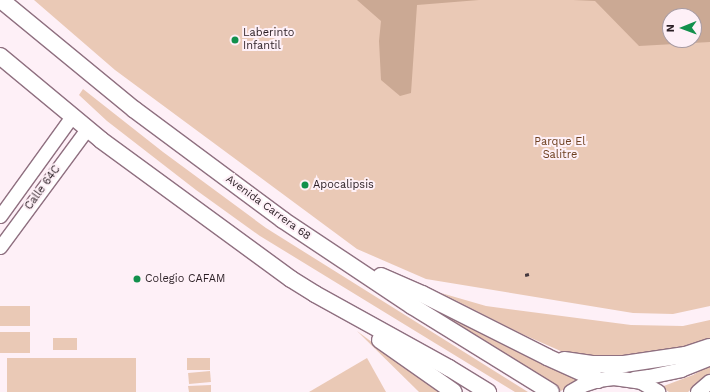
<!DOCTYPE html>
<style>
body{margin:0}
#map{position:relative;width:710px;height:392px;overflow:hidden;background:#fef0f7;font-family:"Work Sans",sans-serif}
div>[style]{position:absolute}
[style*='--x']{left:calc(var(--x)*1px);top:calc(var(--y)*1px);width:calc(var(--w)*1px);rotate:calc(var(--a)*1deg)}
.green>*{inset:0;background:#eac9b6;transform-origin:0 0}
.forest>*{inset:0;background:#cba994}
.roads{filter:drop-shadow(1px 0 #8f7080) drop-shadow(-1px 0 #8f7080) drop-shadow(0 1px #8f7080) drop-shadow(0 -1px #8f7080)}
.tertiary>*{height:13px;margin:-6.5px;padding:0 6.5px;transform-origin:6.5px;border-radius:6.5px;background:#fff}
.secondary>*{height:14px;margin:-7px;padding:0 7px;transform-origin:7px;border-radius:7px;background:#fff}
.primary>*{height:16px;margin:-8px;padding:0 8px;transform-origin:8px;border-radius:8px;background:#fff}
.rail>*{height:2.5px;margin-top:-1.25px;transform-origin:0;background:repeating-linear-gradient(90deg,#44383e 0 6px,transparent 0 9px)}
.dots>*{width:11px;height:11px;translate:-50% -50%;box-sizing:border-box;border:2px solid #fef0f7;border-radius:50%}
span{translate:-50% -50%;white-space:nowrap;text-align:center;line-height:1.15;-webkit-text-stroke:4px #fef0f7;paint-order:stroke}
.poi-label{font-size:11px;color:#2a1e24}
.left{translate:0 -50%;text-align:left}
.park-label{font-size:11px;color:#6d3f1f}
.street-label{font-size:11px;color:#2a1e24}
.north{position:absolute;left:662px;top:8px;width:40px;height:40px;box-sizing:border-box;background:#fef0f7;border:1px solid #a99ca3;border-radius:50%;rotate:269deg;font-size:11px;font-weight:700;line-height:16px;text-align:center;color:#2a1e24}
.north::after{content:'';display:block;margin:auto;width:14px;height:18px;background:#12904c;clip-path:polygon(50% 0,100% 100%,50% 72%,0 100%)}
</style>
<div id="map">
<div class="green">
<i style="clip-path:polygon(evenodd,34px 0,710px 0,710px 306px,673px 314px,633px 313px,572px 303px,426px 279px,357px 249px,115px 70px,34px 0,670px 16px,694px 16px,694px 40px,670px 40px,670px 16px)"></i>
<i style="clip-path:polygon(83px 89px,163px 152px,266px 228px,528px 392px,515px 392px,260px 236px,196px 190px,107px 121px,79px 95px)"></i>
<i style="clip-path:polygon(399px 291px,452px 318px,578px 379px,561px 391px)"></i>
<i style="clip-path:polygon(441px 293px,486px 306px,631px 325px,683px 326px,710px 320px,710px 339px,700px 344px,648px 357px,572px 356px,522px 334px)"></i>
<i style="left:0;top:306px;width:30px;height:20px"></i>
<i style="clip-path:polygon(357px 331px,423px 380px,439px 392px,419px 392px)"></i>
<i style="left:0;top:332px;width:30px;height:21px"></i>
<i style="left:77px;top:338px;width:12px;height:24px;rotate:90deg"></i>
<i style="left:7px;top:358px;width:129px;height:34px"></i>
<i style="left:187px;top:358px;width:23px;height:12px"></i>
<i style="clip-path:polygon(367px 358px,386px 392px,309px 392px)"></i>
<i style="clip-path:polygon(710px 365px,710px 373px,688px 392px,669px 392px,661px 387px,693px 375px)"></i>
<i style="left:210px;top:371px;width:11px;height:22px;rotate:85deg"></i>
<i style="clip-path:polygon(211px 385px,211px 392px,189px 392px,188px 386px)"></i>
</div>
<div class="forest">
<i style="clip-path:polygon(357px 0,479px 0,417px 5px,411px 93px,400px 96px,381px 80px,379px 41px,381px 21px)"></i>
<i style="clip-path:polygon(evenodd,573px 0,710px 0,710px 42px,639px 46px,595px 1px,573px 0,670px 16px,694px 16px,694px 40px,670px 40px,670px 16px)"></i>
</div>
<div class="roads">
<div class="tertiary">
<i style="--x:0;--y:216;--w:123;--a:-54.2"></i>
<i style="--x:0;--y:247;--w:147;--a:-53.6"></i>
</div>
<div class="secondary">
<i style="--x:634;--y:379;--w:15;--a:-8"></i>
<i style="--x:649;--y:377;--w:33;--a:-12"></i>
<i style="--x:681;--y:370;--w:31;--a:-22"></i>
<i style="--x:571;--y:392;--w:14;--a:-30"></i>
<i style="--x:583;--y:385;--w:16;--a:-18"></i>
<i style="--x:598;--y:380;--w:16;--a:-7"></i>
<i style="--x:614;--y:378;--w:27;--a:8"></i>
<i style="--x:641;--y:382;--w:20;--a:30"></i>
<i style="--x:698;--y:392;--w:16;--a:-40"></i>
</div>
<div class="primary">
<i style="--x:1;--y:0;--w:173;--a:39.4"></i>
<i style="--x:135;--y:110;--w:184;--a:36.6"></i>
<i style="--x:283;--y:220;--w:155;--a:33.7"></i>
<i style="--x:412;--y:306;--w:163;--a:31.7"></i>
<i style="--x:0;--y:56;--w:131;--a:39.7"></i>
<i style="--x:101;--y:140;--w:235;--a:36.2"></i>
<i style="--x:291;--y:279;--w:28;--a:32"></i>
<i style="--x:315;--y:294;--w:153;--a:28.9"></i>
<i style="--x:449;--y:368;--w:46;--a:31.6"></i>
<i style="--x:381;--y:276;--w:45;--a:23.7"></i>
<i style="--x:422;--y:294;--w:140;--a:26.7"></i>
<i style="--x:547;--y:357;--w:56;--a:24.3"></i>
<i style="--x:380;--y:340;--w:90;--a:35.1"></i>
<i style="--x:564;--y:360;--w:30;--a:8"></i>
<i style="--x:594;--y:364;--w:30;--a:0"></i>
<i style="--x:624;--y:364;--w:62;--a:-8.4"></i>
<i style="--x:685;--y:355;--w:26;--a:-18"></i>
</div>
</div>
<div class="rail">
<i style="--x:525;--y:275;--w:4;--a:-14"></i>
</div>
<div class="dots">
<i style="left:235px;top:40px;background:#12904c"></i>
<i style="left:305px;top:185px;background:#12904c"></i>
<i style="left:137px;top:279px;background:#12904c"></i>
</div>
<div class="poi-label">
<span class="left" style="left:243px;top:40px">Laberinto<br>Infantil</span>
<span class="left" style="left:313px;top:185px">Apocalipsis</span>
<span class="left" style="left:145px;top:279px">Colegio CAFAM</span>
</div>
<div class="park-label">
<span style="left:560px;top:149px">Parque El<br>Salitre</span>
</div>
<div class="street-label">
<span style="left:43px;top:188px;rotate:-54deg">Calle 64C</span>
<span style="left:268px;top:208px;rotate:36deg">Avenida Carrera 68</span>
</div>
<div class="north">N</div>
</div>
